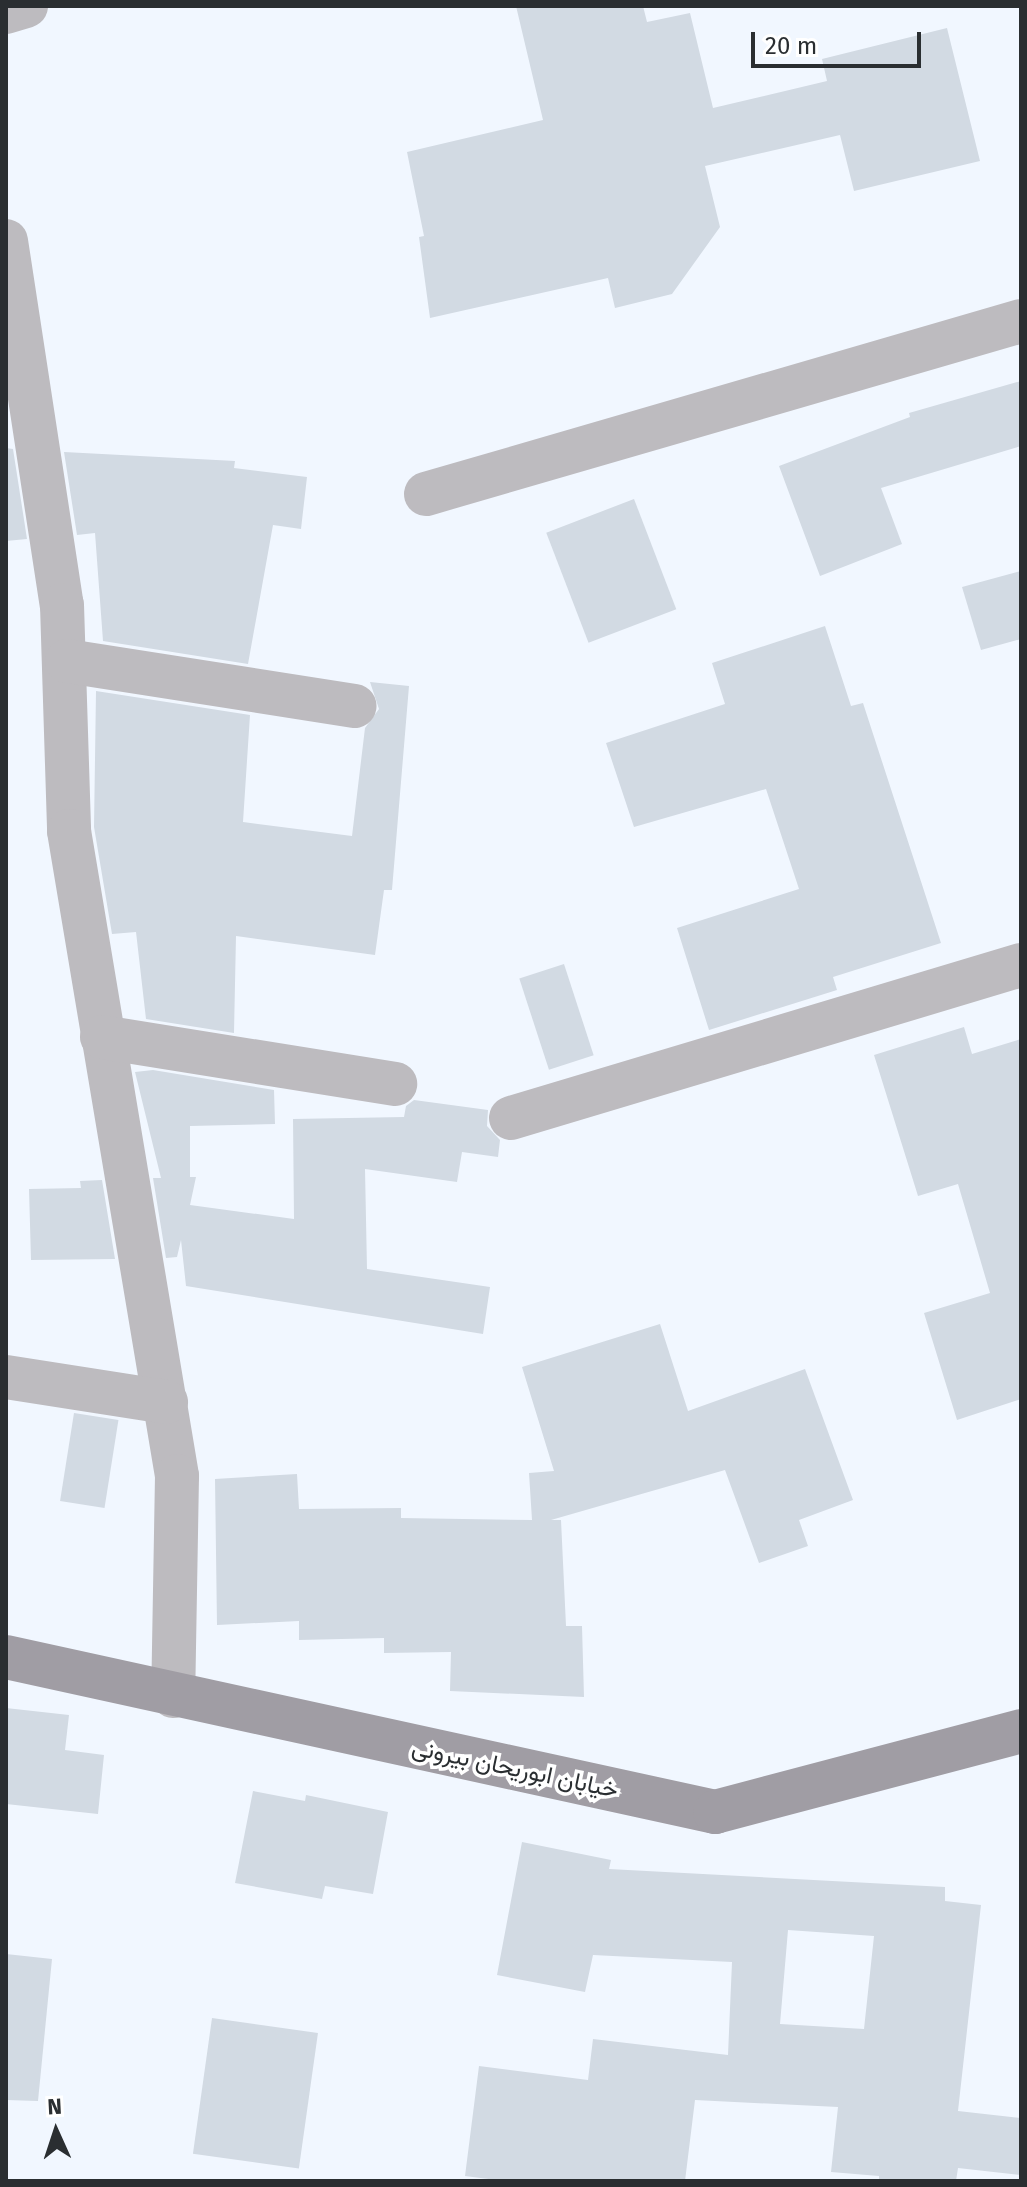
<!DOCTYPE html>
<meta charset="utf-8">
<style>
body{margin:0}
#map{position:relative;width:1027px;height:2187px;overflow:hidden;background:#f1f7ff;font-family:"Fira Sans",Vazirmatn,sans-serif}
div>[style]{position:absolute}
[style*='--x']{left:calc(var(--x)*1px);top:calc(var(--y)*1px);width:calc(var(--w)*1px);rotate:calc(var(--a)*1deg)}
.building>*{inset:0;background:#d2dae3;transform-origin:0 0}
.street>*{height:44px;margin:-22px;padding:0 22px;transform-origin:22px;border-radius:22px;background:#bdbbbf}
.secondary>*{height:44px;margin:-22px;padding:0 22px;transform-origin:22px;border-radius:22px;background:#a09da4}
span{translate:-50% -50%;white-space:nowrap;text-align:center;line-height:1.15;-webkit-text-stroke:7px #fff;paint-order:stroke}
.street-label{font-size:24px;color:#2a2e31}
.frame{position:absolute;inset:0;border:8px solid #2a2e31;pointer-events:none}
.north{position:absolute;left:16px;top:2091px;width:80px;height:80px;-webkit-text-stroke:6px #fff;paint-order:stroke;rotate:357deg;font-size:22px;font-weight:700;line-height:32px;text-align:center;color:#2a2e31}
.north::after{content:'';display:block;margin:auto;width:28px;height:36px;background:#2a2e31;clip-path:polygon(50% 0,100% 100%,50% 72%,0 100%)}
.scale{position:absolute;left:751px;top:32px;width:170px;height:36px;box-sizing:border-box;border:4px solid #2a2e31;border-top:0;padding-left:10px;font-size:24px;line-height:28px;white-space:nowrap;color:#2a2e31;-webkit-text-stroke:6px #fff;paint-order:stroke}
</style>
<div id="map">
<div class="building">
<i style="clip-path:polygon(516px 6px,643px 6px,647px 22px,690px 13px,713px 108px,827px 81px,822px 59px,947px 28px,980px 161px,854px 191px,840px 135px,705px 166px,720px 227px,672px 294px,615px 308px,608px 278px,430px 318px,419px 237px,424px 236px,407px 152px,543px 120px)"></i>
<i style="clip-path:polygon(1021px 381px,1021px 446px,881px 488px,902px 544px,820px 576px,779px 466px,910px 417px,909px 413px)"></i>
<i style="clip-path:polygon(6px 448px,13px 449px,27px 539px,6px 541px)"></i>
<i style="clip-path:polygon(64px 452px,235px 461px,234px 468px,307px 477px,301px 529px,273px 525px,248px 664px,103px 641px,95px 533px,77px 535px)"></i>
<i style="left:634px;top:499px;width:118px;height:94px;rotate:69deg"></i>
<i style="clip-path:polygon(1021px 571px,1021px 639px,981px 650px,962px 587px)"></i>
<i style="clip-path:polygon(825px 626px,851px 706px,863px 703px,941px 943px,833px 977px,837px 990px,709px 1030px,677px 928px,799px 889px,766px 789px,634px 827px,606px 743px,725px 704px,712px 663px)"></i>
<i style="clip-path:polygon(370px 682px,409px 686px,392px 890px,384px 890px,375px 955px,236px 936px,234px 1033px,146px 1019px,136px 932px,112px 934px,94px 827px,96px 691px,250px 715px,243px 822px,352px 836px,365px 728px,379px 709px)"></i>
<i style="left:564px;top:964px;width:96px;height:47px;rotate:72deg"></i>
<i style="clip-path:polygon(964px 1027px,972px 1054px,1021px 1039px,1021px 1399px,957px 1420px,924px 1313px,990px 1293px,958px 1184px,918px 1196px,874px 1055px)"></i>
<i style="clip-path:polygon(153px 1070px,274px 1090px,275px 1124px,190px 1126px,190px 1177px,196px 1177px,190px 1205px,294px 1219px,293px 1119px,404px 1117px,406px 1106px,414px 1100px,488px 1110px,487px 1126px,500px 1140px,498px 1157px,462px 1152px,457px 1182px,365px 1169px,367px 1269px,490px 1287px,483px 1334px,186px 1286px,181px 1240px,177px 1257px,166px 1258px,153px 1178px,161px 1178px,135px 1072px)"></i>
<i style="clip-path:polygon(102px 1180px,115px 1259px,31px 1260px,29px 1189px,81px 1188px,80px 1181px)"></i>
<i style="clip-path:polygon(660px 1324px,688px 1411px,805px 1369px,853px 1500px,799px 1520px,808px 1546px,759px 1563px,725px 1470px,551px 1520px,561px 1520px,566px 1626px,582px 1626px,584px 1697px,450px 1691px,451px 1652px,384px 1653px,384px 1638px,299px 1640px,299px 1621px,217px 1625px,215px 1479px,297px 1474px,299px 1509px,401px 1508px,401px 1518px,532px 1520px,529px 1473px,554px 1471px,522px 1367px)"></i>
<i style="left:74px;top:1413px;width:45px;height:89px;rotate:9deg"></i>
<i style="clip-path:polygon(6px 1708px,69px 1715px,65px 1750px,104px 1755px,98px 1814px,6px 1804px)"></i>
<i style="clip-path:polygon(253px 1791px,305px 1801px,306px 1795px,388px 1812px,373px 1894px,325px 1886px,322px 1899px,235px 1883px)"></i>
<i style="clip-path:polygon(evenodd,522px 1842px,611px 1860px,609px 1869px,945px 1887px,945px 1901px,981px 1905px,958px 2111px,1021px 2118px,1021px 2175px,958px 2168px,956px 2181px,879px 2181px,879px 2176px,831px 2172px,838px 2107px,695px 2100px,685px 2181px,504px 2181px,465px 2176px,479px 2066px,588px 2080px,593px 2039px,728px 2055px,732px 1962px,593px 1955px,585px 1992px,497px 1975px,522px 1842px,788px 1930px,874px 1936px,864px 2029px,780px 2024px,788px 1930px)"></i>
<i style="clip-path:polygon(6px 1954px,52px 1959px,38px 2101px,6px 2100px)"></i>
<i style="left:212px;top:2018px;width:107px;height:137px;rotate:8deg"></i>
</div>
<div class="street">
<i style="--x:6;--y:12;--w:21;--a:-17"></i>
<i style="--x:6;--y:241;--w:368;--a:81.3"></i>
<i style="--x:62;--y:605;--w:226;--a:88.2"></i>
<i style="--x:69;--y:831;--w:654;--a:80.49"></i>
<i style="--x:177;--y:1476;--w:220;--a:91"></i>
<i style="--x:426;--y:494;--w:620;--a:-16.21"></i>
<i style="--x:67;--y:661;--w:291;--a:8.9"></i>
<i style="--x:102;--y:1037;--w:297;--a:9.1"></i>
<i style="--x:511;--y:1118;--w:532;--a:-16.7"></i>
<i style="--x:6;--y:1377;--w:162;--a:8.9"></i>
</div>
<div class="secondary">
<i style="--x:6;--y:1657;--w:726;--a:12.33"></i>
<i style="--x:715;--y:1812;--w:317;--a:-14.8"></i>
</div>
<div class="street-label">
<span style="left:515px;top:1769px;rotate:12deg">خیابان ابوریحان بیرونی</span>
</div>
<div class="frame"></div>
<div class="north">N</div>
<div class="scale">20 m</div>
</div>
